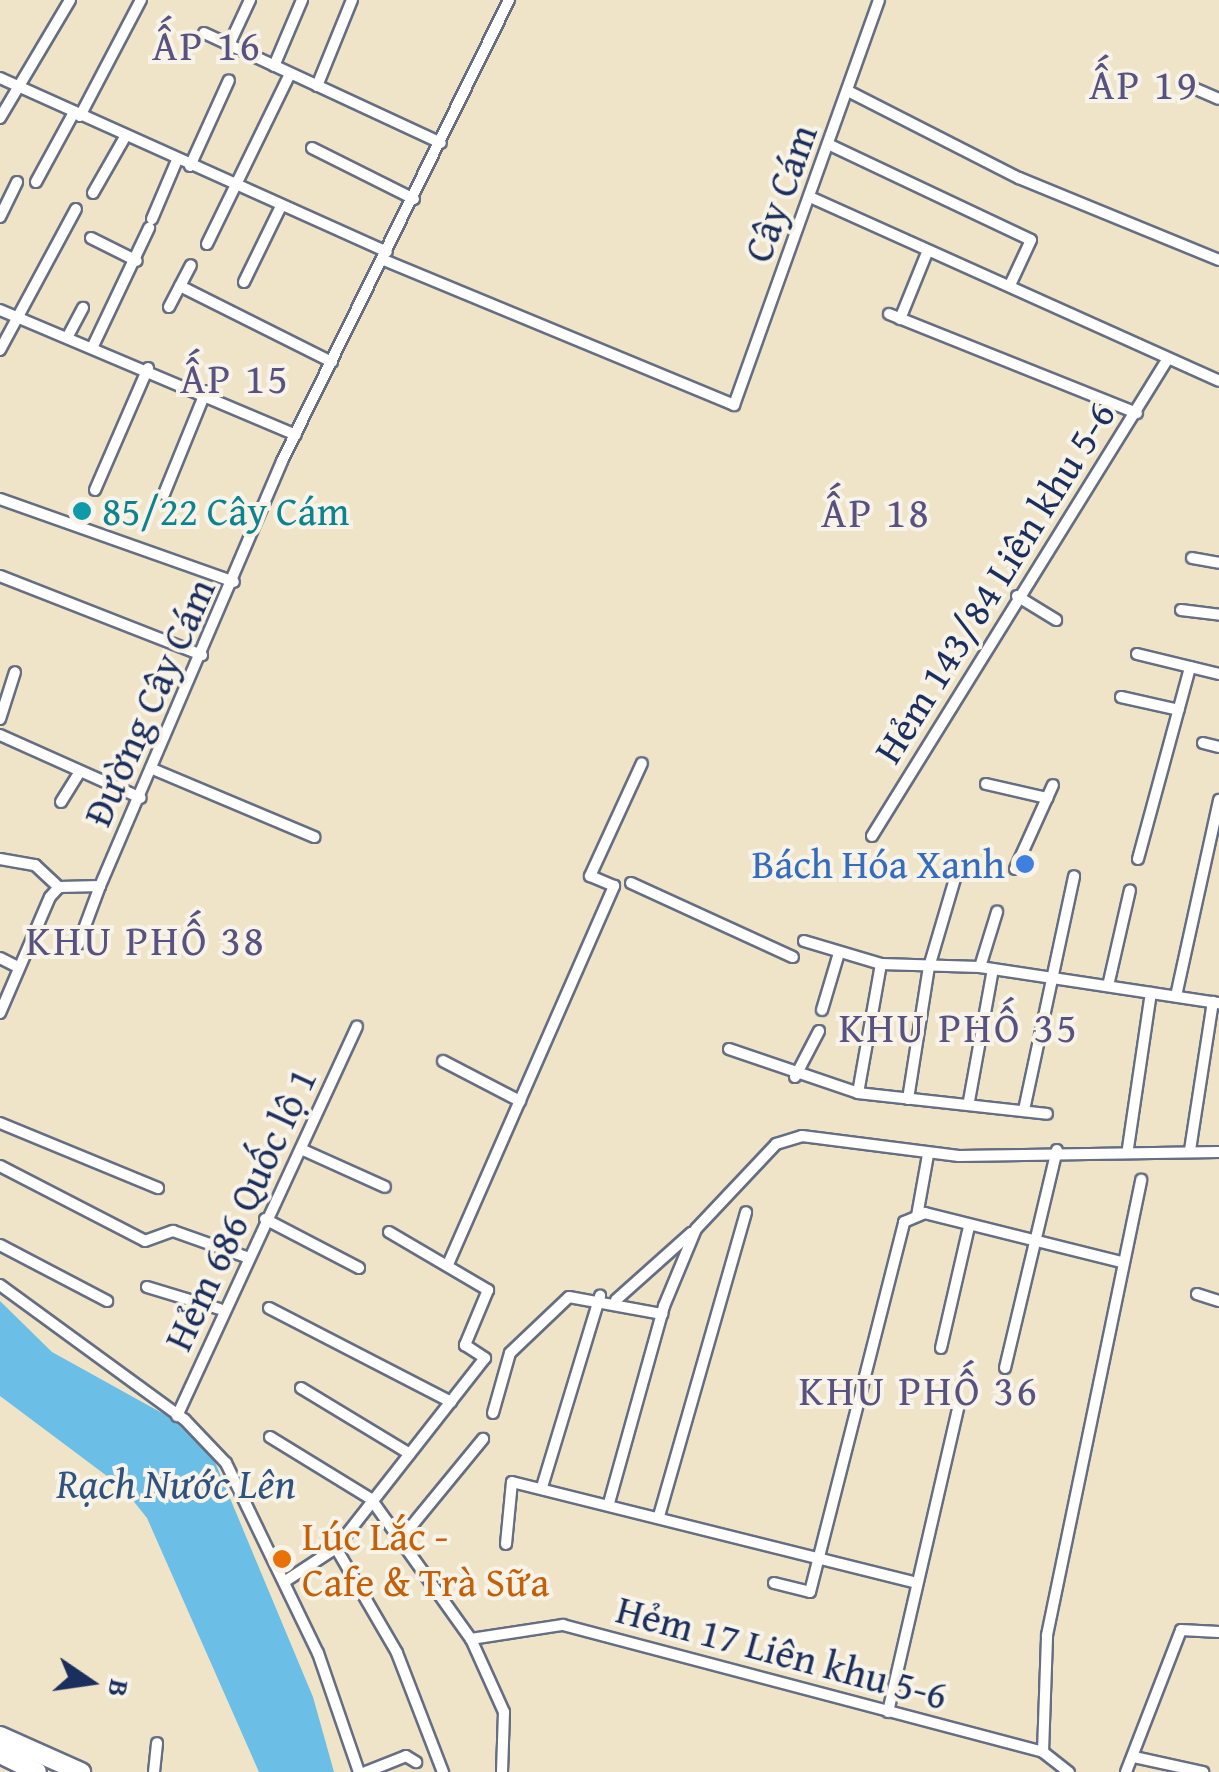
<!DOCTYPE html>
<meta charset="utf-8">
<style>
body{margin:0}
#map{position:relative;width:1219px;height:1772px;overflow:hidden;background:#efe4c8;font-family:"Gentium Book Plus",serif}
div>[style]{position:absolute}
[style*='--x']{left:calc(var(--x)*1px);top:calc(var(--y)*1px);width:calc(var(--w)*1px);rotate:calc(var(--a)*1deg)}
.water>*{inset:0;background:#6bbfe7}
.roads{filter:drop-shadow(2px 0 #656e83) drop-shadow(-2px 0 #656e83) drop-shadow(0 2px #656e83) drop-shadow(0 -2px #656e83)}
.street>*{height:10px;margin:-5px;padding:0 5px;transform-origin:5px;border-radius:5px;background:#fff}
.highway>*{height:18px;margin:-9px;padding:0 9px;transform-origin:9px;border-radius:9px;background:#fff}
.dots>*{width:28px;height:28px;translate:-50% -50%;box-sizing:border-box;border:5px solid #f7f3e8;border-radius:50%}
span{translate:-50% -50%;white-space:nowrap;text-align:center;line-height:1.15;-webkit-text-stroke:8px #f7f3e8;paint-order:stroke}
.street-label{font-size:40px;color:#1b2f5e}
.culture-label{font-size:40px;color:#0d838f}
.left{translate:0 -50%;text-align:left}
.shop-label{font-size:40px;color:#366cbe}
.right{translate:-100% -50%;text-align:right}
.food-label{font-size:40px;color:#c56008}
.neighbourhood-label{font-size:42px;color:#585280;letter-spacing:2.5px}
.water-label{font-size:42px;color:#2f5380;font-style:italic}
.north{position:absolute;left:40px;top:1632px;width:100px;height:100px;-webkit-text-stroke:8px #f7f3e8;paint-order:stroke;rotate:103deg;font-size:28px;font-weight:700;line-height:40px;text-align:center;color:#1b2f5e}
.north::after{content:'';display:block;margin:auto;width:35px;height:45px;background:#1b2f5e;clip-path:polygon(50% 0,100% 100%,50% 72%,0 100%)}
</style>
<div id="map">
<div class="water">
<i style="clip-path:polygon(0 1301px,52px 1352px,171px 1418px,212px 1455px,313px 1697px,334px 1772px,259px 1772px,147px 1518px,123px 1488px,0 1396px)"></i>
</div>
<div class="roads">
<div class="street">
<i style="--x:204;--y:33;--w:261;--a:24.9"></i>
<i style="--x:229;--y:45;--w:50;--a:-65"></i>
<i style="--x:274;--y:66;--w:72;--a:-67"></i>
<i style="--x:0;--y:78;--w:424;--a:24.2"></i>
<i style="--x:1182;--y:83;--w:40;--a:23.4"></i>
<i style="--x:317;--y:86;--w:93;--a:-67.9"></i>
<i style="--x:848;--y:91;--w:192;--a:27"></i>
<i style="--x:1019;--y:178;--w:216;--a:22.3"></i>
<i style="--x:80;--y:116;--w:131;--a:-62.3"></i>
<i style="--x:0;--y:118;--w:137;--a:-59.3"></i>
<i style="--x:830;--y:145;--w:222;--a:25.3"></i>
<i style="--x:1031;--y:240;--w:50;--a:115"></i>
<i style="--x:312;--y:148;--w:114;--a:26.6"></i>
<i style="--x:190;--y:166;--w:94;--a:-65.6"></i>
<i style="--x:36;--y:182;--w:77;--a:-61.4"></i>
<i style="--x:93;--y:193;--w:64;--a:-60.3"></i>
<i style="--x:810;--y:197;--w:448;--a:24.2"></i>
<i style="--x:0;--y:217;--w:39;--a:-64"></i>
<i style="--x:152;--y:219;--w:64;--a:-67"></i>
<i style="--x:91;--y:238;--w:51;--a:26.6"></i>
<i style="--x:207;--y:244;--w:189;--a:-64"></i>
<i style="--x:384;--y:260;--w:379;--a:22.5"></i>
<i style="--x:734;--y:405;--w:430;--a:-70.3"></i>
<i style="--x:244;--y:282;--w:85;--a:-64"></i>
<i style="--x:180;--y:286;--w:170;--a:26.6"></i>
<i style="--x:169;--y:307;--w:47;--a:-62.4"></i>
<i style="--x:0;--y:310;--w:321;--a:22.9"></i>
<i style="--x:889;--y:314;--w:267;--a:21.8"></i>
<i style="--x:900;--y:319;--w:74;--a:-67.9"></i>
<i style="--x:68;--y:336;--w:32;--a:-62"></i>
<i style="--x:93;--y:346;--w:131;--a:-64.6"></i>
<i style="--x:0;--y:350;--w:160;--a:-61.7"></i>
<i style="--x:95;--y:490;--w:133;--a:-66.5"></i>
<i style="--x:164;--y:494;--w:111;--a:-67.8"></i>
<i style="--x:0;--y:499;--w:248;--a:19.5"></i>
<i style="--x:1192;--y:558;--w:27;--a:10"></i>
<i style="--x:0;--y:576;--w:217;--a:21.4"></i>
<i style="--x:1017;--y:596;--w:46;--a:31.6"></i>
<i style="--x:1181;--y:610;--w:38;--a:7"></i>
<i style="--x:1137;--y:654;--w:84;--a:13.7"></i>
<i style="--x:1121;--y:697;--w:59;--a:12.6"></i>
<i style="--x:0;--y:719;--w:49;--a:-72.3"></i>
<i style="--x:0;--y:735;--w:154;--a:24.1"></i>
<i style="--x:1203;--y:743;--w:16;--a:14"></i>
<i style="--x:155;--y:770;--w:173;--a:22.8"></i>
<i style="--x:986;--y:784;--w:63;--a:12.9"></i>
<i style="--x:61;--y:802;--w:36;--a:-58"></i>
<i style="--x:872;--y:836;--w:560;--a:-58.21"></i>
<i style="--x:0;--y:859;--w:36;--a:10"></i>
<i style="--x:35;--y:865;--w:33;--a:43"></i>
<i style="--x:1138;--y:859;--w:199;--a:-74.8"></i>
<i style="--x:1015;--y:869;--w:92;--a:-65.7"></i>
<i style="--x:631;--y:883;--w:178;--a:24.6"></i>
<i style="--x:804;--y:941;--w:80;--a:16.6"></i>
<i style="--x:881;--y:964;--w:99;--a:1.7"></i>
<i style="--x:980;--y:967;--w:242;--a:8.6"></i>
<i style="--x:78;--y:945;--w:63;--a:-69.6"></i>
<i style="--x:0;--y:958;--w:20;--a:27"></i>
<i style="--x:980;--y:967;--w:58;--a:-72.8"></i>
<i style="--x:1108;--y:986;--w:98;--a:-77.1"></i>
<i style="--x:1176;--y:996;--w:201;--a:-77.6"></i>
<i style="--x:822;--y:1010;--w:59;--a:-73.4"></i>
<i style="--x:0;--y:1013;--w:126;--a:-66.7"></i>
<i style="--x:50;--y:897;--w:13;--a:-48"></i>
<i style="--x:59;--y:887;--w:41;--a:-1.4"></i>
<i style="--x:100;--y:886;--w:462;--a:-66.8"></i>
<i style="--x:282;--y:461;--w:514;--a:-63.78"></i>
<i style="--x:729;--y:1049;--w:136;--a:18.8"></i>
<i style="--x:858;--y:1093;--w:190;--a:6.3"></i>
<i style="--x:443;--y:1061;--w:87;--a:27.5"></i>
<i style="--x:795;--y:1077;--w:52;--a:-62.4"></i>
<i style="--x:858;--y:1093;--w:131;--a:-79.9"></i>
<i style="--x:908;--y:1099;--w:134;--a:-81"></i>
<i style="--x:929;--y:967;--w:106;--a:-73.6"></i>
<i style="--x:969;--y:1101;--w:134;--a:-79.7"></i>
<i style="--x:1024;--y:1110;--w:239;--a:-77.9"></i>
<i style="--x:0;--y:1123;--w:171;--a:22.4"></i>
<i style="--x:1128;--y:1148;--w:157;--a:-81.6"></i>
<i style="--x:301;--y:1149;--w:92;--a:24.3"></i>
<i style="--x:1190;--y:1150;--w:150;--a:-81.2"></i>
<i style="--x:0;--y:1166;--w:163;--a:27.3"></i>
<i style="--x:145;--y:1241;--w:30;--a:-20"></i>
<i style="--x:173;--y:1231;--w:77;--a:19.6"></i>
<i style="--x:917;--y:1216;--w:62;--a:-79.8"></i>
<i style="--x:265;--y:1219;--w:106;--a:27.5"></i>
<i style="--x:389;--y:1232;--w:115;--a:30.4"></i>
<i style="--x:488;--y:1290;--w:60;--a:112.7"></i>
<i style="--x:465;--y:1345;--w:24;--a:33"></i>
<i style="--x:0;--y:1245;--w:121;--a:27.6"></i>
<i style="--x:449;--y:1262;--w:411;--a:-66.3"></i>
<i style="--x:614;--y:886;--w:26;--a:-157"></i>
<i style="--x:590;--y:876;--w:124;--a:-65.3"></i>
<i style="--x:0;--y:1285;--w:229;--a:36.1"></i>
<i style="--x:185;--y:1420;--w:59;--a:46.4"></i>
<i style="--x:226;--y:1463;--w:211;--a:64.2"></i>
<i style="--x:318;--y:1653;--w:126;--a:71"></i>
<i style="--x:147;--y:1287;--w:76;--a:16.8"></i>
<i style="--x:1197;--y:1294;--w:23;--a:18"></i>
<i style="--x:616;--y:1300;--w:101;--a:-41.8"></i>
<i style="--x:269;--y:1308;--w:205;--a:27.3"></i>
<i style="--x:941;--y:1348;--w:124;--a:-77"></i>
<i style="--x:1005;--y:1368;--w:224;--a:-76.6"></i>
<i style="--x:301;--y:1388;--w:127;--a:31.2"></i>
<i style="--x:493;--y:1413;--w:62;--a:-74.2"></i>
<i style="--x:510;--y:1353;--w:81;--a:-43.5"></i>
<i style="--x:569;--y:1297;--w:95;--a:10.4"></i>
<i style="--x:177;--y:1416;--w:429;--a:-65.2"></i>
<i style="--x:270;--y:1437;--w:119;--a:31.5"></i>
<i style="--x:371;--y:1499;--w:172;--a:54.5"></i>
<i style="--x:471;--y:1639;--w:80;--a:65.7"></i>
<i style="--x:504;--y:1712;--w:60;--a:91.9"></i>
<i style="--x:542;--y:1487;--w:200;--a:-73.1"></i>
<i style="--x:609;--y:1503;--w:205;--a:-74.4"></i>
<i style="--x:664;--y:1306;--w:83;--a:-67.4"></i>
<i style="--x:696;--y:1229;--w:117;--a:-46.7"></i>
<i style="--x:776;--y:1144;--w:27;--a:-17"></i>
<i style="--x:802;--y:1136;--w:158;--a:7.3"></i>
<i style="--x:959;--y:1156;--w:260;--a:-0.9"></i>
<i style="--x:659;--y:1516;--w:316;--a:-74"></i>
<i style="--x:400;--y:1540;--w:131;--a:-50.6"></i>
<i style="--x:506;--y:1544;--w:62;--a:-84.5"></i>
<i style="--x:512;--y:1482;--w:412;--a:14"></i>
<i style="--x:336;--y:1548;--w:121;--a:59.8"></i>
<i style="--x:397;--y:1653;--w:128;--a:68.9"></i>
<i style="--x:284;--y:1582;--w:62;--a:-33.2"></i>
<i style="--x:336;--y:1548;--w:241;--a:-51.9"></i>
<i style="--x:774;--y:1583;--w:37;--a:14"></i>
<i style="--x:810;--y:1592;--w:382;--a:-75.7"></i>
<i style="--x:904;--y:1222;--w:23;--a:-23"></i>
<i style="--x:925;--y:1213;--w:203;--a:14"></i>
<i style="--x:471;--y:1639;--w:93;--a:-8.7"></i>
<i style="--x:563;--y:1625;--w:497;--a:14.8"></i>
<i style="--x:1043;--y:1752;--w:33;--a:38"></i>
<i style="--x:888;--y:1712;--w:315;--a:-77"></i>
<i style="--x:1043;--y:1752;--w:117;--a:-88"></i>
<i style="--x:1047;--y:1635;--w:465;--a:-78.3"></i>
<i style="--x:1134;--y:1757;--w:71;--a:12.3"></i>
<i style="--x:154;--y:1772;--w:29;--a:-84"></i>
<i style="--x:366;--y:1772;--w:43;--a:-21.8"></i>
<i style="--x:406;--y:1756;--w:12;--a:31"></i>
<i style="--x:1126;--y:1772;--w:152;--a:-68.8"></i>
<i style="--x:1181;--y:1630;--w:38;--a:3"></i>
</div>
<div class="highway">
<i style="--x:0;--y:1736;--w:89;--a:24"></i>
<i style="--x:0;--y:1754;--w:41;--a:25.9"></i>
</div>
</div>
<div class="dots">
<i style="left:82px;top:511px;background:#0f9aa8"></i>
<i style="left:1025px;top:864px;background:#3f7fe0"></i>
<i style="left:282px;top:1559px;background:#e8710a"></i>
</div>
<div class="street-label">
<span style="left:780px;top:193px;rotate:-70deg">Cây Cám</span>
<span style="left:994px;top:582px;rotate:-58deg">Hẻm 143/84 Liên khu 5-6</span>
<span style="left:149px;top:702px;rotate:-66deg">Đường Cây Cám</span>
<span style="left:240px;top:1209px;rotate:-65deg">Hẻm 686 Quốc lộ 1</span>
<span style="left:782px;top:1652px;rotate:15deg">Hẻm 17 Liên khu 5-6</span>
</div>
<div class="culture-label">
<span class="left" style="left:102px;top:511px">85/22 Cây Cám</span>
</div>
<div class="shop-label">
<span class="right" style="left:1005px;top:864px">Bách Hóa Xanh</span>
</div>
<div class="food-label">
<span class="left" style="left:302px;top:1559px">Lúc Lắc -<br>Cafe &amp; Trà Sữa</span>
</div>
<div class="neighbourhood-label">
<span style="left:207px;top:45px">ẤP 16</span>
<span style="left:1144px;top:84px">ẤP 19</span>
<span style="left:235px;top:378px">ẤP 15</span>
<span style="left:876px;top:512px">ẤP 18</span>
<span style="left:146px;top:940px">KHU PHỐ 38</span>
<span style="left:959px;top:1027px">KHU PHỐ 35</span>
<span style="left:919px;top:1390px">KHU PHỐ 36</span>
</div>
<div class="water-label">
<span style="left:176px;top:1483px">Rạch Nước Lên</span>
</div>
<div class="north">B</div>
</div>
